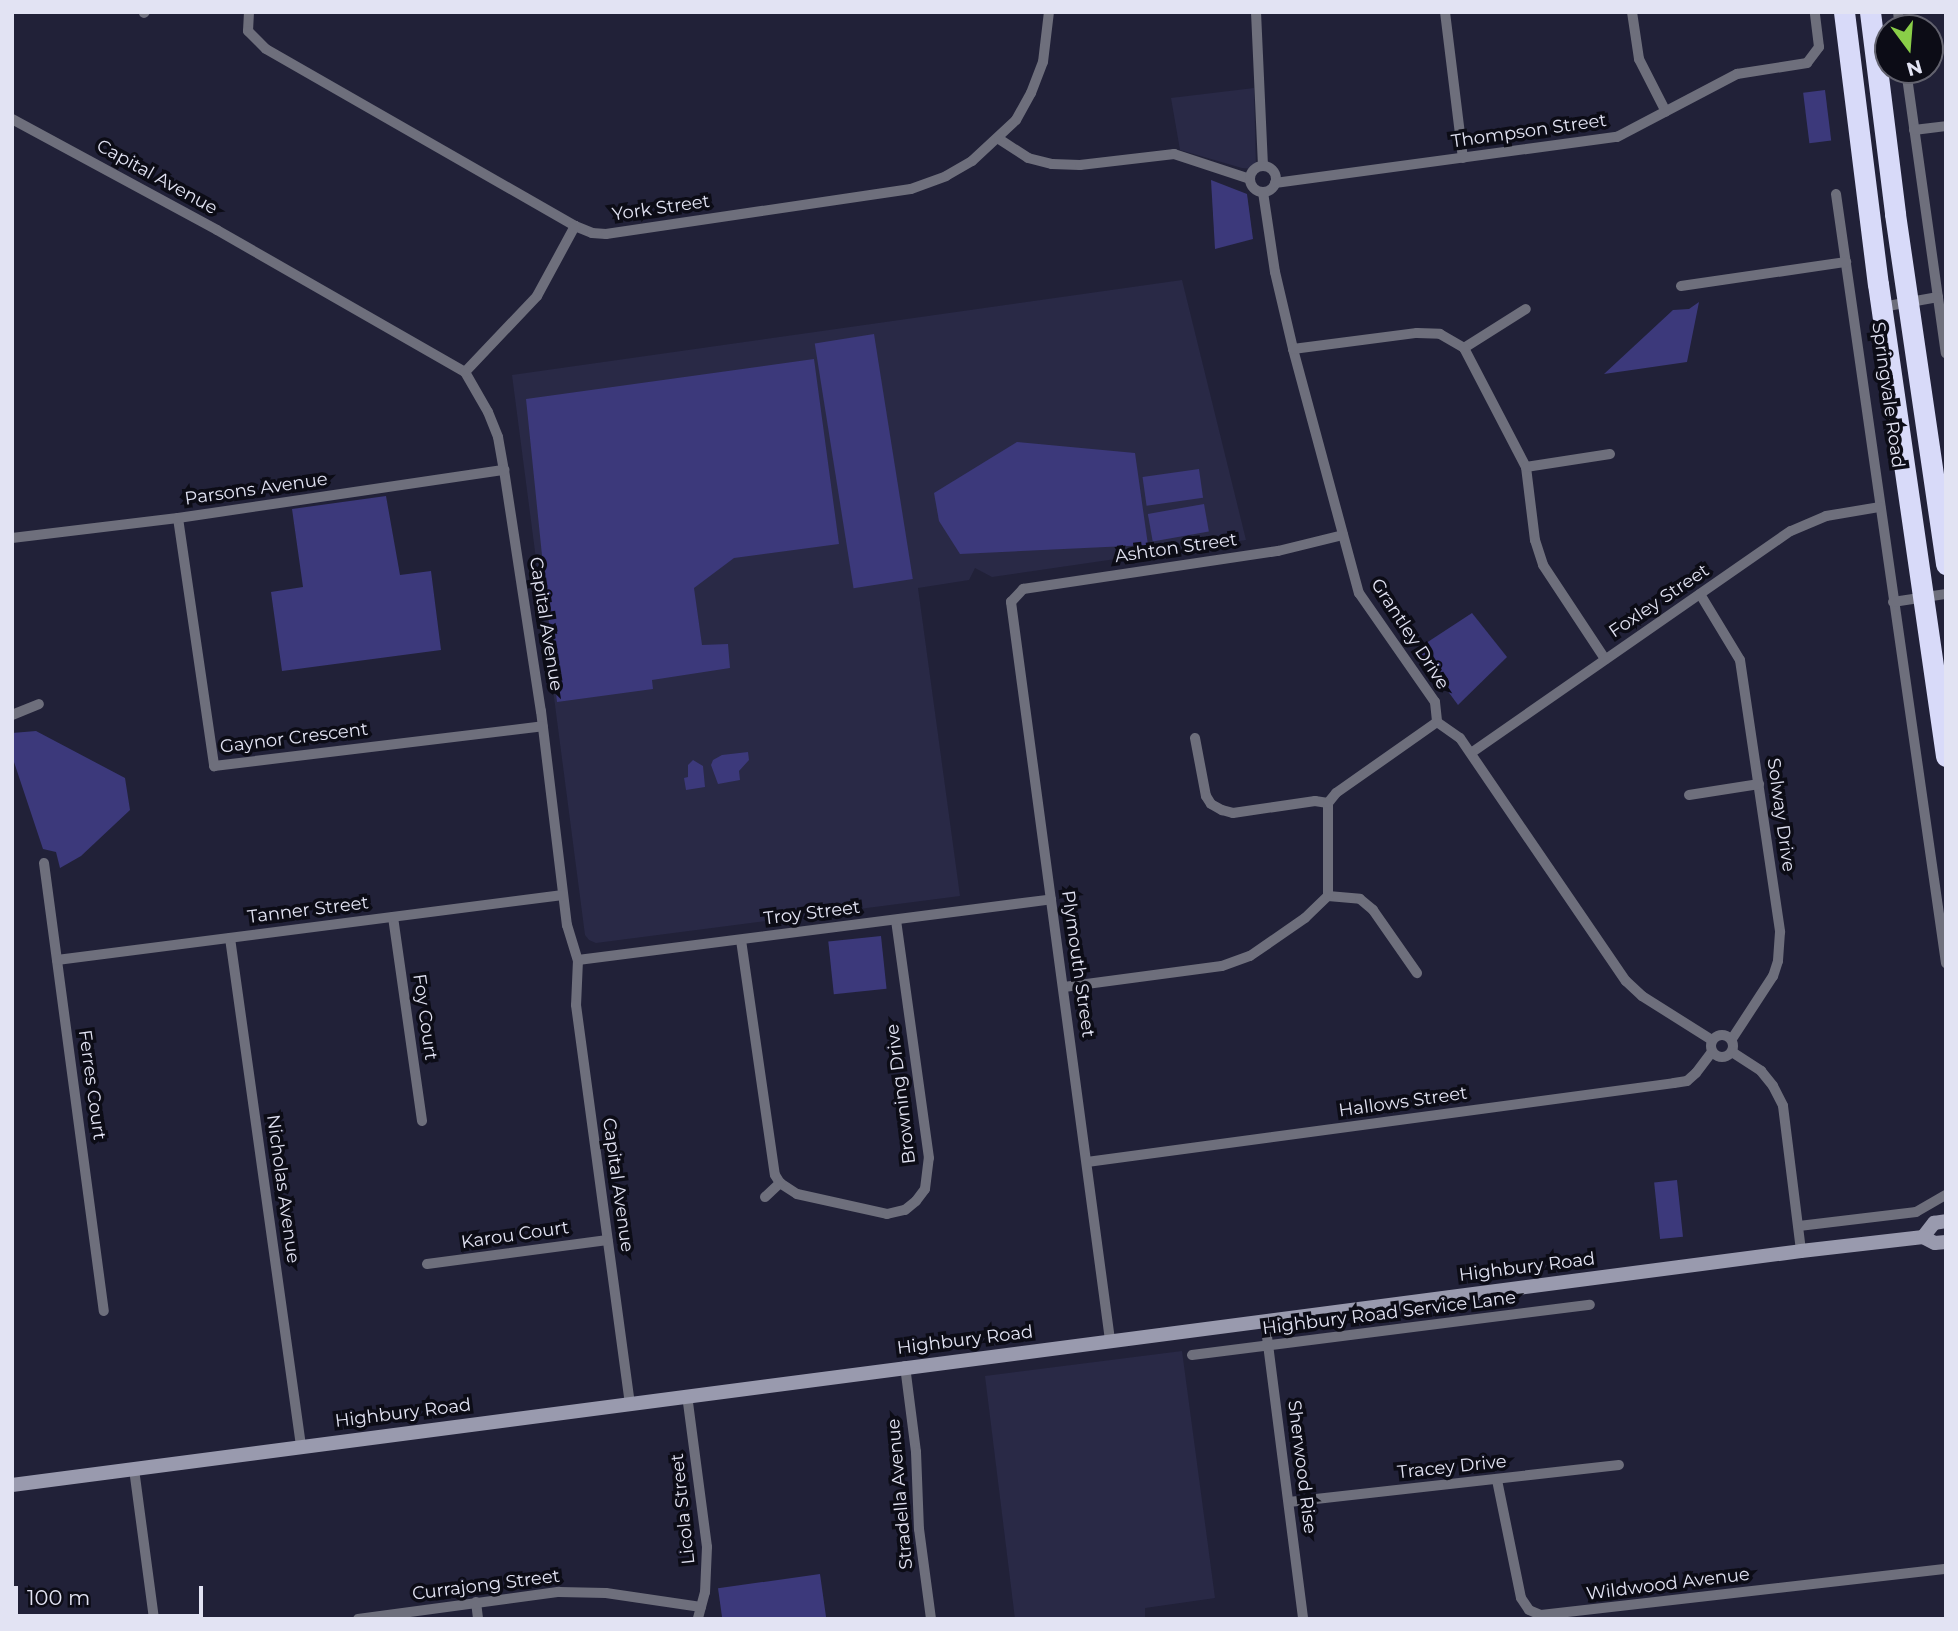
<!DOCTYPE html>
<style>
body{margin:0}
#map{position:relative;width:1958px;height:1631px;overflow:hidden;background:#212138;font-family:Montserrat,sans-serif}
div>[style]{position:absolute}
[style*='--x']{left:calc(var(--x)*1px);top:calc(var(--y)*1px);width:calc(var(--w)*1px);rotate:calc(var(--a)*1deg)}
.built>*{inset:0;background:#292946}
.green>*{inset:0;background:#3c397b;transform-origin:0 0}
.street>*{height:10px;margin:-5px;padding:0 5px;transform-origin:5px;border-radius:5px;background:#6e6f7c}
.street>.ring{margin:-5px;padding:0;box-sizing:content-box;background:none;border:10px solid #6e6f7c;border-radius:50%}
.secondary>*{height:14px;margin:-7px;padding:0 7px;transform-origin:7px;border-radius:7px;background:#999aae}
.highway>*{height:21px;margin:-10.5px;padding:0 10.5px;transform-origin:10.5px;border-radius:10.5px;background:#d8daf9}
span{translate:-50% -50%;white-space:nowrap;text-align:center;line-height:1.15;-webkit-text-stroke:7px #0c0c16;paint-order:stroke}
.street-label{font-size:18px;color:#e2e3f3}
.frame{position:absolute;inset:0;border:14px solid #e2e3f3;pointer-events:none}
.north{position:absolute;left:1874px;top:14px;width:70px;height:70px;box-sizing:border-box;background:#0c0c16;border:2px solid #62626e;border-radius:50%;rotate:164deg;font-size:19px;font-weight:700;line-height:28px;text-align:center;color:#e2e3f3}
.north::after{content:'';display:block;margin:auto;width:24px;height:32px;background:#8ace48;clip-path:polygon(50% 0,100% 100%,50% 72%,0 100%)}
.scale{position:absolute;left:14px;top:1586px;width:189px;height:32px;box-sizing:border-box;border:4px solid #e2e3f3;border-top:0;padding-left:9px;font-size:21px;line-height:24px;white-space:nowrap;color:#e2e3f3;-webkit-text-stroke:5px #0c0c16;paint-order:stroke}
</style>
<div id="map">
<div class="built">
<i style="clip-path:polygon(1254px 88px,1256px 169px,1242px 168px,1180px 150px,1171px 98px)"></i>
<i style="clip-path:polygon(1182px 280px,1246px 540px,992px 577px,975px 568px,969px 580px,918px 588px,960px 896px,596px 943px,589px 940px,585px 935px,512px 375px)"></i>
<i style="clip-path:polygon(1182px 1351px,1215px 1598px,1145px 1608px,1145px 1619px,1015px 1619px,985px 1376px)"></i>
</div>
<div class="green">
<i style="left:1825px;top:90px;width:51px;height:22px;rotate:83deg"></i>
<i style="clip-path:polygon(1211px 180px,1247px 194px,1253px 239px,1215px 249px)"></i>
<i style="clip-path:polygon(1699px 302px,1687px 362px,1604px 374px,1673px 310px,1689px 309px)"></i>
<i style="left:874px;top:334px;width:248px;height:60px;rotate:81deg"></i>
<i style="clip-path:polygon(814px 359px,839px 544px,734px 558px,694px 588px,702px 645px,728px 644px,730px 668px,652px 680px,653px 689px,557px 702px,526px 399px)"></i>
<i style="clip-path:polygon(1017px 442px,1135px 453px,1148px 545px,960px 554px,939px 521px,934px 493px)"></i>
<i style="left:1199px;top:469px;width:29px;height:57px;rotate:82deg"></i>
<i style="clip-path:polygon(386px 496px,400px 575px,431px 571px,441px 650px,282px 671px,271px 592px,303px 587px,292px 509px)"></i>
<i style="left:1204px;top:504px;width:28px;height:57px;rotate:80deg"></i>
<i style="clip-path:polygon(1472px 613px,1507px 657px,1458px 705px,1417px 649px)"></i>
<i style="clip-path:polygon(36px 731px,125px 778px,130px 810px,81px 856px,60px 868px,56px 852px,43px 849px,12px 756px,12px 733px)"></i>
<i style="clip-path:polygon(748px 752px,749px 760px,739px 771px,740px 780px,718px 784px,711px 765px,713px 760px,722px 755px)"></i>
<i style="clip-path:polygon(693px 760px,703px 766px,705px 787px,686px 790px,684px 778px,688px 777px,688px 765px)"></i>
<i style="left:881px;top:936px;width:53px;height:53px;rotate:84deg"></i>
<i style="left:1677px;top:1180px;width:57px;height:23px;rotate:84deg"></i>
<i style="left:820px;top:1574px;width:45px;height:103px;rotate:82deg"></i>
</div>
<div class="street">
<i style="--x:249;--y:12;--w:19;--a:93"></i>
<i style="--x:248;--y:31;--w:25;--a:45"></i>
<i style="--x:266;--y:49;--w:356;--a:29.8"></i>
<i style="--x:575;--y:226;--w:18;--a:22"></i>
<i style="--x:592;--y:233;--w:14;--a:4"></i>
<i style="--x:606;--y:234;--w:308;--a:-8.4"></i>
<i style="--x:911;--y:189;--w:37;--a:-20"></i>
<i style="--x:946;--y:176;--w:30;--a:-30"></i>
<i style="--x:972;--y:161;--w:60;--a:-43"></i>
<i style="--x:1016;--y:120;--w:31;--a:-61"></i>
<i style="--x:1031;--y:93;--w:33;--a:-69"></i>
<i style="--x:1043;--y:62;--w:50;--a:-83.2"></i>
<i style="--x:1256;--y:12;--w:154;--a:87.4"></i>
<i style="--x:1445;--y:12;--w:147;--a:83"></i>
<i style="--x:1632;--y:12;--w:48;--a:81.5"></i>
<i style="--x:1639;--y:59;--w:59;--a:63"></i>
<i style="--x:1898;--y:12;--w:16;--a:83"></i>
<i style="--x:144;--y:13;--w:1;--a:-45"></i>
<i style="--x:1906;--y:70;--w:286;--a:82"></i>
<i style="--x:12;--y:119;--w:233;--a:28.4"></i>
<i style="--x:217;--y:230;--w:286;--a:29.8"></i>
<i style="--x:465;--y:372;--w:46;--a:60.1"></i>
<i style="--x:488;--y:412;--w:27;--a:68"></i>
<i style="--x:498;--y:437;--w:34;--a:80"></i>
<i style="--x:504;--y:470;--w:244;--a:81.3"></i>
<i style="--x:541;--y:711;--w:216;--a:83.1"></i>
<i style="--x:567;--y:925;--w:37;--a:73"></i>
<i style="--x:578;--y:960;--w:45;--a:92.5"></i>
<i style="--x:576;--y:1005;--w:401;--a:82.3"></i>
<i style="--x:1914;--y:130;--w:32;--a:-7"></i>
<i style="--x:999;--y:139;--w:35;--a:33"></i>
<i style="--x:1028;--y:158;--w:25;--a:14"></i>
<i style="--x:1052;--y:164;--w:28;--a:2"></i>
<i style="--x:1080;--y:165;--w:95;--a:-6.7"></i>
<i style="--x:1174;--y:154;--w:80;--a:18.2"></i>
<i class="ring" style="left:1250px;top:166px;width:16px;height:16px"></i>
<i style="--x:1275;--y:183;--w:345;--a:-7.7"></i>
<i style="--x:1617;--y:137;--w:136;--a:-27.7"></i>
<i style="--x:1737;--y:74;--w:71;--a:-8.9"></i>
<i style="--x:1807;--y:63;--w:20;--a:-53"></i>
<i style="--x:1819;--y:47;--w:35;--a:-97"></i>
<i style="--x:1263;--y:192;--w:81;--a:81.5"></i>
<i style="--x:1275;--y:272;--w:79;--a:76.8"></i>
<i style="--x:1293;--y:349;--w:253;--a:74.9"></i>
<i style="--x:1359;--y:593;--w:133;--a:55.1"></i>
<i style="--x:1435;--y:702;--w:20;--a:84"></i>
<i style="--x:1437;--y:722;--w:28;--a:35"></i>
<i style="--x:1460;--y:738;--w:294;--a:55.7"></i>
<i style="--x:1626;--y:981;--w:22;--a:43"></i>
<i style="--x:1642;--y:996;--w:83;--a:32.2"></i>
<i style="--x:1836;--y:194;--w:777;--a:81.86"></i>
<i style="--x:1681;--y:286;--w:167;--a:-8.3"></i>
<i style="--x:1882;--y:307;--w:57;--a:-10.1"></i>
<i style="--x:1464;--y:348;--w:73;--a:-32.2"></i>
<i style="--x:1293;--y:349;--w:125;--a:-7.4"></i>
<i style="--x:1417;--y:333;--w:23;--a:2"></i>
<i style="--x:1440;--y:334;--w:28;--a:30"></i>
<i style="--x:1464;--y:348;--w:134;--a:62.5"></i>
<i style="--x:1526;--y:467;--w:74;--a:83"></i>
<i style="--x:1535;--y:540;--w:26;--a:72"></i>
<i style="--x:1543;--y:565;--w:113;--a:56.6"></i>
<i style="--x:465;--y:372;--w:105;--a:-46.5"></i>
<i style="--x:537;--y:296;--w:80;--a:-61.5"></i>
<i style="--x:1526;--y:467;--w:85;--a:-8.8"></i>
<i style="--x:178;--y:518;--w:251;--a:81.7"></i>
<i style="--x:214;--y:766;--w:331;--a:-6.9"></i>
<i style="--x:12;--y:538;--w:167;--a:-6.9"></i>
<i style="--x:178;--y:518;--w:330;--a:-8.4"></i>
<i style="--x:1700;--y:594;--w:77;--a:58.8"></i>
<i style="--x:1740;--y:660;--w:275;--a:81.6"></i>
<i style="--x:1780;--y:932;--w:29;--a:94"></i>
<i style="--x:1778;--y:961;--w:16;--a:108"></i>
<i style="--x:1773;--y:976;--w:75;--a:123.1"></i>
<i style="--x:1893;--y:602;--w:54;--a:-8.6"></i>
<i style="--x:12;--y:715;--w:29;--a:-22"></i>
<i style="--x:1195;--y:738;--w:59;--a:79.3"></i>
<i style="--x:1206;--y:796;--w:9;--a:58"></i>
<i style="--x:1211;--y:804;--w:13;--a:29"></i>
<i style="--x:1222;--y:810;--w:11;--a:15"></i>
<i style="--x:1233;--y:813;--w:83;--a:-8.3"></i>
<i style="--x:1315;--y:801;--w:13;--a:9"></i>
<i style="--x:1471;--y:753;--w:389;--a:-34.8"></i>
<i style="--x:1791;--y:531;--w:38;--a:-23"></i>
<i style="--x:1826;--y:516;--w:55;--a:-9.5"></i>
<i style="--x:1689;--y:795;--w:71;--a:-8.9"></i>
<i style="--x:44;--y:863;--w:452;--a:82.4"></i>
<i style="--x:1328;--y:896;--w:32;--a:5"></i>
<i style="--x:1360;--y:899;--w:17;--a:40"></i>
<i style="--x:1373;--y:910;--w:77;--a:55.1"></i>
<i style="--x:393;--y:917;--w:206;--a:81.9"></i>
<i style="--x:230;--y:938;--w:513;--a:82.04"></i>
<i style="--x:741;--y:940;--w:237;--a:81.8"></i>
<i style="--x:775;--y:1175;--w:9;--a:58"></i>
<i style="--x:780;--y:1183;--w:20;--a:33"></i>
<i style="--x:797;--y:1194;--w:92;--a:12.5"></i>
<i style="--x:887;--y:1214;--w:18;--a:-13"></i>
<i style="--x:905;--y:1210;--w:14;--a:-39"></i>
<i style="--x:916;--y:1201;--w:15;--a:-53"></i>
<i style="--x:925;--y:1189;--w:31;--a:-83"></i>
<i style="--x:929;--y:1158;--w:240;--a:-97.9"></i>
<i style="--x:57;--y:960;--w:510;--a:-7.32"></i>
<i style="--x:578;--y:960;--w:477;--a:-7.3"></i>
<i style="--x:1064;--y:987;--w:159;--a:-7.6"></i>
<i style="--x:1222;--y:966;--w:30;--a:-20"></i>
<i style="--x:1250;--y:956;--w:67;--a:-34.6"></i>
<i style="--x:1305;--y:918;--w:32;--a:-44"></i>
<i style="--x:1328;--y:896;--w:93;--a:-90"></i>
<i style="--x:1328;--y:803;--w:13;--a:-51"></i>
<i style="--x:1336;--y:793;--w:123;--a:-35.1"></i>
<i class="ring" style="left:1711px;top:1035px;width:12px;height:12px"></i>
<i style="--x:1732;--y:1052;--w:35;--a:33"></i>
<i style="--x:1761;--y:1071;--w:19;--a:51"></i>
<i style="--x:1773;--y:1086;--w:22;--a:63"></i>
<i style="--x:1783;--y:1106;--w:146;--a:82.9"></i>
<i style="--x:1087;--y:1162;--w:592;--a:-7.66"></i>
<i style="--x:1674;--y:1083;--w:13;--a:-9"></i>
<i style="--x:1687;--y:1081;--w:12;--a:-42"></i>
<i style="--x:1696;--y:1073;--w:26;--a:-53"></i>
<i style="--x:765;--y:1197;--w:21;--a:-43"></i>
<i style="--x:1799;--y:1226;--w:118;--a:-6.8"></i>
<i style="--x:1916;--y:1212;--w:34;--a:-30"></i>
<i style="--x:427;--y:1264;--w:182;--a:-7.6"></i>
<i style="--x:1265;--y:1321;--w:300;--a:82.7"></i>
<i style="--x:1110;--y:1340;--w:745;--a:-97.64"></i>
<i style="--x:1011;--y:602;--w:18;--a:-47"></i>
<i style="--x:1023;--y:589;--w:258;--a:-8.5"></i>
<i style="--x:1278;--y:551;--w:67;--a:-13.8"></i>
<i style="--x:1192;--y:1355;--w:401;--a:-7.2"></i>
<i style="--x:905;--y:1366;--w:87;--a:82.7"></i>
<i style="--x:916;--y:1452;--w:77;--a:87.8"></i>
<i style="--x:919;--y:1529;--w:91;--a:82.4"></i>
<i style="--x:687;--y:1395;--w:153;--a:82.5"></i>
<i style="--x:707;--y:1547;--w:45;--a:92.5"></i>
<i style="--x:705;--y:1592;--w:28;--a:105"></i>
<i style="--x:134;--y:1469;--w:151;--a:82.4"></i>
<i style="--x:1497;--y:1480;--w:120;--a:78.5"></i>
<i style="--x:1521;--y:1598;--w:14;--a:56"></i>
<i style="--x:1529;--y:1610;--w:13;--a:23"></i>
<i style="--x:1541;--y:1615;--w:408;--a:-6.5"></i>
<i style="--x:1289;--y:1502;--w:332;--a:-6.4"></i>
<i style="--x:476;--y:1602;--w:17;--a:83"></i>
<i style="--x:358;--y:1619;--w:203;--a:-7.7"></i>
<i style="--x:559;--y:1592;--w:47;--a:1.2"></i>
<i style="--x:606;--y:1593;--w:96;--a:8.4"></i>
</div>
<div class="secondary">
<i style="--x:1923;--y:1237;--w:18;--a:-52"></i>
<i style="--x:1934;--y:1223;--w:12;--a:-9"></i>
<i style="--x:12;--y:1485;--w:1804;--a:-7.45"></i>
<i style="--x:1801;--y:1251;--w:123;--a:-6.5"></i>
<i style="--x:1923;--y:1237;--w:13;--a:27"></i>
<i style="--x:1935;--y:1243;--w:11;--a:-5"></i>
</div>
<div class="highway">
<i style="--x:1844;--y:12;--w:274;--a:82.9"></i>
<i style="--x:1878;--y:284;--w:477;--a:81.8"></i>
<i style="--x:1870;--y:12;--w:204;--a:82.9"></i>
<i style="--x:1895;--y:214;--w:354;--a:81.7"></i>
</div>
<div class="street-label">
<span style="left:1529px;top:131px;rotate:-8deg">Thompson Street</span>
<span style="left:157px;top:177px;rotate:29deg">Capital Avenue</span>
<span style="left:661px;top:208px;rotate:-8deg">York Street</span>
<span style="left:1888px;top:395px;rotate:82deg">Springvale Road</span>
<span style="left:256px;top:489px;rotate:-8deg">Parsons Avenue</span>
<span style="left:1176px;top:548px;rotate:-8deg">Ashton Street</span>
<span style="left:1659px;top:601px;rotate:-34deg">Foxley Street</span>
<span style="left:546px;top:624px;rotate:81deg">Capital Avenue</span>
<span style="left:1410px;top:634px;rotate:57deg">Grantley Drive</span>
<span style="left:294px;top:738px;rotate:-7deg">Gaynor Crescent</span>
<span style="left:1781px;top:815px;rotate:82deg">Solway Drive</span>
<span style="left:308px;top:910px;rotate:-7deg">Tanner Street</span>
<span style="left:812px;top:913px;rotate:-7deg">Troy Street</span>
<span style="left:1078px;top:964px;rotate:82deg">Plymouth Street</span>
<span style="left:425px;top:1017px;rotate:82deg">Foy Court</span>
<span style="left:92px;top:1085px;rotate:82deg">Ferres Court</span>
<span style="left:901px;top:1094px;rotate:-97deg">Browning Drive</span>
<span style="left:1403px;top:1102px;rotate:-8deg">Hallows Street</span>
<span style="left:618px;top:1185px;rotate:82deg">Capital Avenue</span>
<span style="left:283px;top:1189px;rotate:82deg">Nicholas Avenue</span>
<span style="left:515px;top:1235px;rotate:-8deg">Karou Court</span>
<span style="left:1527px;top:1267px;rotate:-7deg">Highbury Road</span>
<span style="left:1389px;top:1313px;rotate:-7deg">Highbury Road Service Lane</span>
<span style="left:965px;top:1340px;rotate:-7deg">Highbury Road</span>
<span style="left:403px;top:1413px;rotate:-7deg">Highbury Road</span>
<span style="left:1302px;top:1467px;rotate:83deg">Sherwood Rise</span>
<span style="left:1452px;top:1467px;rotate:-6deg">Tracey Drive</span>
<span style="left:900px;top:1494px;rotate:-95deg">Stradella Avenue</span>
<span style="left:683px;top:1509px;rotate:-96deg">Licola Street</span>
<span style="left:1668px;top:1584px;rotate:-7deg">Wildwood Avenue</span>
<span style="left:486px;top:1585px;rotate:-7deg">Currajong Street</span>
</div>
<div class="frame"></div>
<div class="north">N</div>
<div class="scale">100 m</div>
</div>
